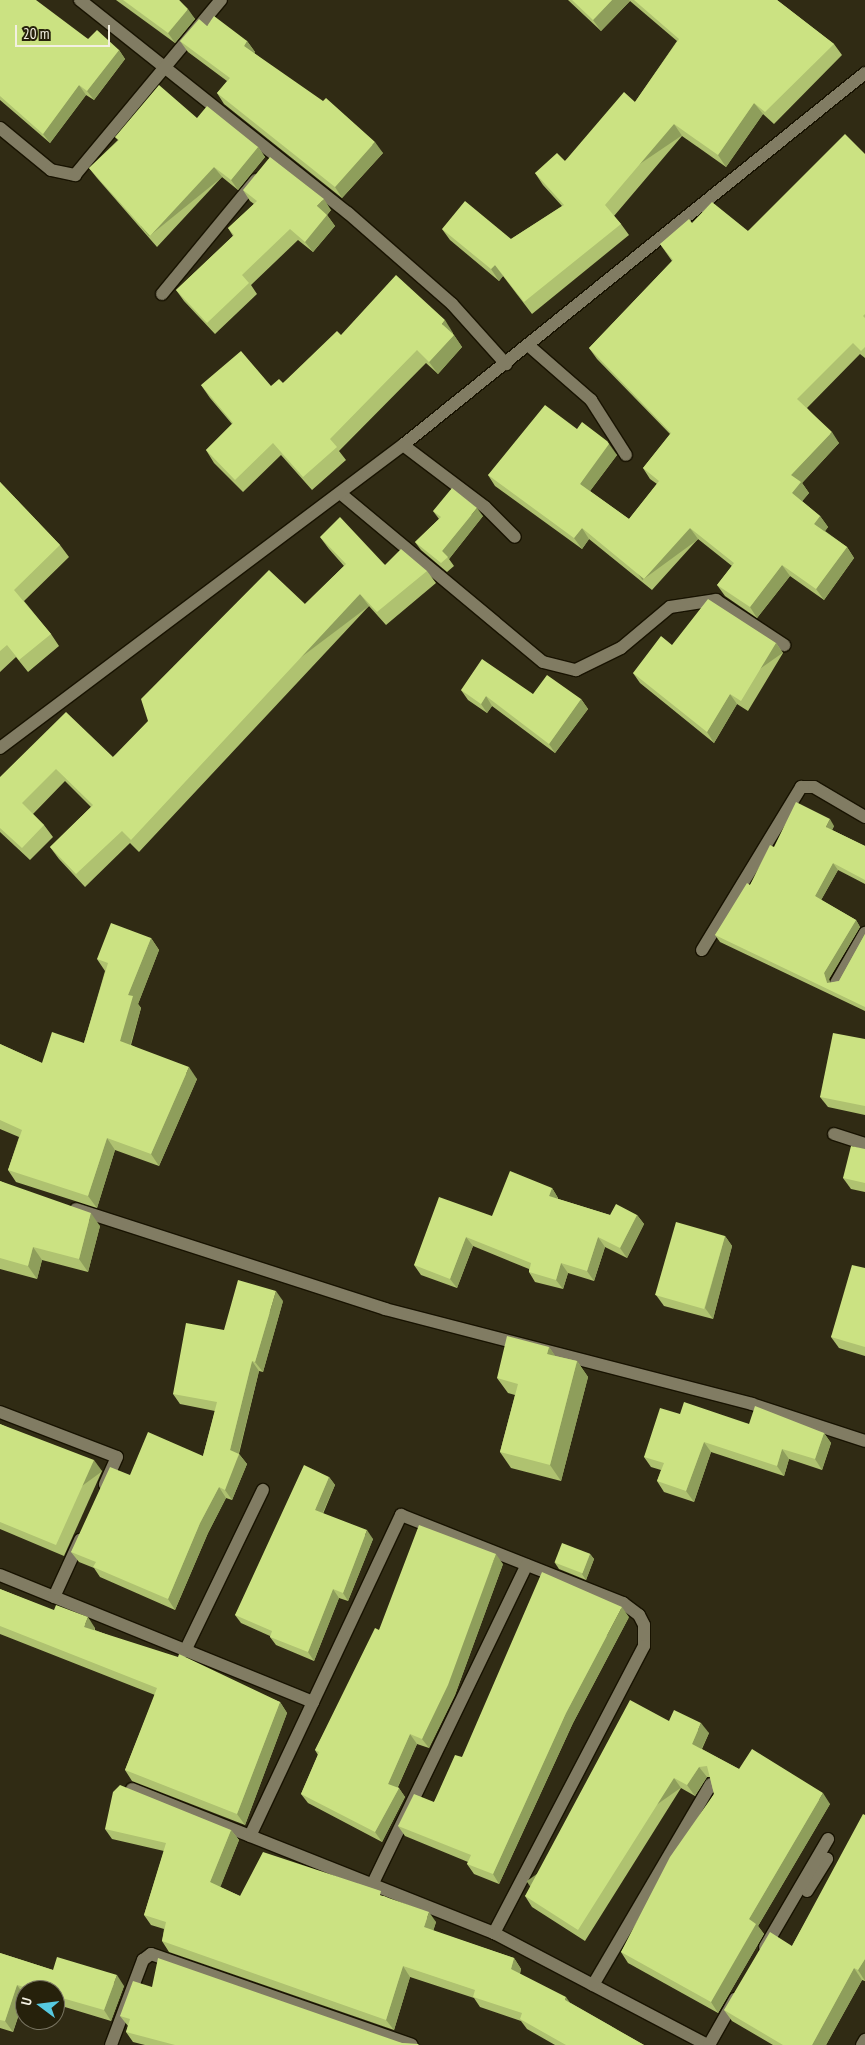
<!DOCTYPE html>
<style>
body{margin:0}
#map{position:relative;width:865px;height:2045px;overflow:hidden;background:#302b14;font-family:"PT Sans Narrow",sans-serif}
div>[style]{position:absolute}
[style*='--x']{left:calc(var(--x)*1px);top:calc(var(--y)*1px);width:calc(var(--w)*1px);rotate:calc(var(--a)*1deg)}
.roads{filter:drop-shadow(1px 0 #181301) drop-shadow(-1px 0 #181301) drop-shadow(0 1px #181301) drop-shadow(0 -1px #181301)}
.minor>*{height:12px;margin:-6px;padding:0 6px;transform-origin:6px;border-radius:6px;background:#817c63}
.wall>*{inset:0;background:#afc270}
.shaded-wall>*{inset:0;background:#8e9e5b;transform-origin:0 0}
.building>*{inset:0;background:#cbe282;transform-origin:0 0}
span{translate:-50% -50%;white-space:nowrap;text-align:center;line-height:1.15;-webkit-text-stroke:5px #26210b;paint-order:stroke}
.north{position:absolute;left:15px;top:1980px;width:50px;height:50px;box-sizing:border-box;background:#26210b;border:1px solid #787461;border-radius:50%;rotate:285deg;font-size:14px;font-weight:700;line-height:20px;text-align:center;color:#f3f0e2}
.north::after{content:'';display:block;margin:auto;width:18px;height:22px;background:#56c9e0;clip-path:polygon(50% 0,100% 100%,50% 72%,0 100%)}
.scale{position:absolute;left:15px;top:25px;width:95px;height:22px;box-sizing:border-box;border:2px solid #f3f0e2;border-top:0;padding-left:6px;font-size:15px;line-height:18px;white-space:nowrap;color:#f3f0e2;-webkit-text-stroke:4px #26210b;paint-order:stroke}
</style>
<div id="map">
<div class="roads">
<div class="minor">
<i style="--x:80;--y:0;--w:342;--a:38.5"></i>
<i style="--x:348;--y:213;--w:138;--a:41.2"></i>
<i style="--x:452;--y:304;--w:81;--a:48"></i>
<i style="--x:0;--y:128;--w:66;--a:39.5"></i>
<i style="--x:51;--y:170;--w:25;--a:12"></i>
<i style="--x:75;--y:175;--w:228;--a:-50.2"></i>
<i style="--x:162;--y:294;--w:148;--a:-50.5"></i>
<i style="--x:528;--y:345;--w:84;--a:41.1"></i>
<i style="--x:591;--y:400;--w:65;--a:57.5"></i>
<i style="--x:403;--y:445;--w:103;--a:37.1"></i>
<i style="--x:485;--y:507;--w:42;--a:45"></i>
<i style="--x:340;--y:493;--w:264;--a:39.8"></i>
<i style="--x:543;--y:662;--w:34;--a:14"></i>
<i style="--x:576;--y:670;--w:50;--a:-26.1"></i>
<i style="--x:621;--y:648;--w:64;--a:-39.9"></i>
<i style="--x:670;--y:607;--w:47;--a:-8.7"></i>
<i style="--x:716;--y:600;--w:82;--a:33.5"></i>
<i style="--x:0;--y:748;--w:504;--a:-36.94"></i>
<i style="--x:403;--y:445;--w:593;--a:-38.84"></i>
<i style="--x:702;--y:950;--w:191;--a:-58.7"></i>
<i style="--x:801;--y:787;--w:13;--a:0"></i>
<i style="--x:814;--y:787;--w:59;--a:30.5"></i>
<i style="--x:836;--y:983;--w:58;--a:-59.9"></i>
<i style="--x:834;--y:1134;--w:33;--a:18"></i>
<i style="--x:76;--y:1209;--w:325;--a:17.9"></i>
<i style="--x:385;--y:1309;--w:379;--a:14.5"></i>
<i style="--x:752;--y:1404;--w:119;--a:18.1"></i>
<i style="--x:0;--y:1412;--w:125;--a:21"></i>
<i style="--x:117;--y:1457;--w:30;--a:114"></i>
<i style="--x:0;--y:1575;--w:338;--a:22.1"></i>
<i style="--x:54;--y:1597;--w:63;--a:-65.5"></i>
<i style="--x:185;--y:1651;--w:179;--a:-64.2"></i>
<i style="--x:132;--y:1789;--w:390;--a:21.7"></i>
<i style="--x:494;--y:1933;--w:241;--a:27.7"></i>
<i style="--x:250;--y:1836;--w:355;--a:-64.8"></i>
<i style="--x:401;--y:1515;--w:239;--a:21.6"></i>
<i style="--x:623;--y:1603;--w:20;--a:37"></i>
<i style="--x:639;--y:1615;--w:11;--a:63"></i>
<i style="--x:644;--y:1625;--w:21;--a:90"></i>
<i style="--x:644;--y:1646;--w:324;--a:117.6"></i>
<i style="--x:373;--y:1883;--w:353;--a:-64.2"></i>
<i style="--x:807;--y:1891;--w:38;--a:-58"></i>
<i style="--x:765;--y:1947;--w:125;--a:-59.7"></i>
<i style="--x:593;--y:1985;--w:233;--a:-59.6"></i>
<i style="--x:111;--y:2045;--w:91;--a:-69.4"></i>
<i style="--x:143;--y:1960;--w:10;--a:-37"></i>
<i style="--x:151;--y:1954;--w:276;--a:19.2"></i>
<i style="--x:709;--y:2045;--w:53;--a:-60.5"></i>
<i style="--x:862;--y:2045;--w:6;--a:-59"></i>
</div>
</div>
<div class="wall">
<i style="clip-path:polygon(0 0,88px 39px,119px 50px,125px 59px,94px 100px,86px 95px,50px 143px,0 100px)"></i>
<i style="clip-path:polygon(116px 0,179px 0,195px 19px,175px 43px)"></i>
<i style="clip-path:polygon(568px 0,777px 0,834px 44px,842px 55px,774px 124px,763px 114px,726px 167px,682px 136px,614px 216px,621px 224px,629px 235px,532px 314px,503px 276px,499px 281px,450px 240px,442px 229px,511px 239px,562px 206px,543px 185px,535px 173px,565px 161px,635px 102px,677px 41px,630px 1px,601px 31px)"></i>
<i style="clip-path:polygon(207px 26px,247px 41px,255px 52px,254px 53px,383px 153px,342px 198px,224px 104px,217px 93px,227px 81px,188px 52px,180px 41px)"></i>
<i style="clip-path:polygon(197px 118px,258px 147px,265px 157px,238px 190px,222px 177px,157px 247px,97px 178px,89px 168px,118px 140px,115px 137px)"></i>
<i style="clip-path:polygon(865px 154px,865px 358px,860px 354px,807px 408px,839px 443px,802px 483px,809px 493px,802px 501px,820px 516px,828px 527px,825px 531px,847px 547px,854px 558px,824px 600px,790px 576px,757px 618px,725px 596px,717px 585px,732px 566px,698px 539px,652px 590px,589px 539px,582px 549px,495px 486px,488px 475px,577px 429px,617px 455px,590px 491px,629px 519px,657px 484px,650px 479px,643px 468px,670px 434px,597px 359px,589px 348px,672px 261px,660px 244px,692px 223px,748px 231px)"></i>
<i style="clip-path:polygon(243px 190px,331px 210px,327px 215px,335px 226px,313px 252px,298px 240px,251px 285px,257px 294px,215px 334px,184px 301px,176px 290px,233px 236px,228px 228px,254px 204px,250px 201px)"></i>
<i style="clip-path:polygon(453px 333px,453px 334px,462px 347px,438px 374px,426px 363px,339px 451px,346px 460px,312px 490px,281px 455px,243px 492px,214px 463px,206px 450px,232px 424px,210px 398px,201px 385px,271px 386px,283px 383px,341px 335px)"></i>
<i style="clip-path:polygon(0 482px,60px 545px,69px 557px,24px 601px,51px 634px,59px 646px,28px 672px,16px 657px,0 672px)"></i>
<i style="clip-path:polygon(433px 511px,483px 516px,449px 559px,454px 566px,447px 572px,421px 550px,415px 542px,439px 519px)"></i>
<i style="clip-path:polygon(320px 537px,385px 565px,427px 571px,436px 583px,386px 625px,369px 606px,139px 852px,130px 843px,85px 887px,59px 859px,50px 847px,91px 807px,65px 781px,33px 814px,44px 825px,53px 837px,30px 860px,0 832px,0 777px,113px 757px,305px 604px,344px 566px,329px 549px)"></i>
<i style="clip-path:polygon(776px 643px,783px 653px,748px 711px,737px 704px,714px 743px,640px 683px,633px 673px)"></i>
<i style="clip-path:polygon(461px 690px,533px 694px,581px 699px,588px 709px,555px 753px,492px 706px,487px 713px,468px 700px)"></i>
<i style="clip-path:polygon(834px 826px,832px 830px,865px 846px,865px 884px,838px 870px,821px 900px,856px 920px,860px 927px,829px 979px,830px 983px,839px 981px,865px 934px,865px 1011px,720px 942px,715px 935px,750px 885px,774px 847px)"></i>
<i style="clip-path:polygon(151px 938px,159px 950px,138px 1004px,141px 1008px,131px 1045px,197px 1079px,159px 1166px,115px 1150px,97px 1208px,16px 1182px,8px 1170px,19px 1137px,0 1129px,0 1044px,42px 1063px,84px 1043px,105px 971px,97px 959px)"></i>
<i style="clip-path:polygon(865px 1039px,865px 1115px,828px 1107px,820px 1097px)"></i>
<i style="clip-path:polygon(865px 1149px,865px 1192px,851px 1189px,843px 1178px)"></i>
<i style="clip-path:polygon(0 1181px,100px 1226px,88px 1272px,42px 1260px,37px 1279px,0 1269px)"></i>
<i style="clip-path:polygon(552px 1188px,558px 1198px,558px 1199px,610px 1215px,637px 1215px,644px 1224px,627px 1258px,605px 1247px,594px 1281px,568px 1273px,563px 1289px,535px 1282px,529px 1272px,529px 1269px,473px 1246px,457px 1288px,421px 1275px,414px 1265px,492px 1216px)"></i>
<i style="clip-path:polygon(725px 1236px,732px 1246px,713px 1319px,664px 1306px,656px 1295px)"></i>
<i style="clip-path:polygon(865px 1268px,865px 1356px,839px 1348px,831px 1337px)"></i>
<i style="clip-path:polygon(283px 1301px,263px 1372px,259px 1371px,239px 1454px,247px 1464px,232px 1500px,226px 1498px,208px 1533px,175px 1610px,100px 1577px,94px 1568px,79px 1562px,71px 1552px,130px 1475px,203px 1456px,215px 1411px,180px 1404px,173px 1394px)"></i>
<i style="clip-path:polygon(549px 1347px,555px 1356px,577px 1361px,588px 1377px,561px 1481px,511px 1468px,500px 1452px,515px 1395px,508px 1393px,497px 1378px)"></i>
<i style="clip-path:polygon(680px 1414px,749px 1424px,824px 1433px,831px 1443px,822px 1470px,789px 1459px,784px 1476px,711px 1452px,694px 1502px,664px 1492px,657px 1481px,661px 1470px,651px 1467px,644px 1457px)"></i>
<i style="clip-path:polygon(0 1424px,102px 1471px,64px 1556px,0 1529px)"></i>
<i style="clip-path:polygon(329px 1477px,335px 1485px,323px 1514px,373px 1539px,348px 1601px,339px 1598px,314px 1661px,276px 1645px,270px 1637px,270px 1636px,241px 1623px,235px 1615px)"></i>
<i style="clip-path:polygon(590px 1554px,594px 1559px,586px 1580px,559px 1569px,555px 1563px)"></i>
<i style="clip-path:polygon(503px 1564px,455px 1695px,429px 1748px,417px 1744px,398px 1787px,405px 1797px,382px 1842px,308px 1803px,301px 1794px,318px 1755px,315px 1750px,379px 1630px)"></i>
<i style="clip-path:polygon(0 1589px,95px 1628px,95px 1630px,280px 1702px,287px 1713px,245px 1825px,132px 1781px,125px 1770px,155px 1695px,0 1634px)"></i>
<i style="clip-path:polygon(629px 1617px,573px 1723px,499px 1884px,474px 1874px,467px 1864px,468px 1862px,405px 1836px,398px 1826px,434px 1802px,462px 1757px)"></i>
<i style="clip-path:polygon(669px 1721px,709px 1733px,702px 1749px,739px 1769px,830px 1804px,758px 1926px,764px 1934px,718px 2013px,628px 1963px,621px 1952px,714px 1794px,710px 1777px,707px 1777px,695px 1796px,681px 1788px,585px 1941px,532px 1907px,525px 1896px)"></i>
<i style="clip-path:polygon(865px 1815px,865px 1981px,862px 1980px,826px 2045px,773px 2045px,732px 2021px,724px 2010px,792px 1946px)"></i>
<i style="clip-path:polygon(105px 1829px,231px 1830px,239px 1840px,220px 1887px,240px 1896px,384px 1896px,436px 1922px,433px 1931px,514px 1958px,521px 1969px,520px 1974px,644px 2045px,555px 2045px,527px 2029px,521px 2021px,480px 2007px,474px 1998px,410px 1977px,394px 2030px,169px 1952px,162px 1941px,164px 1929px,151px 1925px,144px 1915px,164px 1851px,112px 1839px)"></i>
<i style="clip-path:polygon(0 1953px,53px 1970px,124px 1986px,111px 2021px,55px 2004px,55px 1990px,25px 1990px,25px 1996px,13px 2032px,0 2028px)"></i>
<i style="clip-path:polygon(152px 1987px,402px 2043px,419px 2045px,145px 2045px,133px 2042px,126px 2032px,128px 2026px,120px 2016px)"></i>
</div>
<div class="shaded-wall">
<i style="clip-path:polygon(612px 0,629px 0,630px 1px,601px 31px,593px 20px)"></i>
<i style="clip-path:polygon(188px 9px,195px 19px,175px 43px,168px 33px)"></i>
<i style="clip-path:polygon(247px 41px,255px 52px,251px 57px,244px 46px)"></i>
<i style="clip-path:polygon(119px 50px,125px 59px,94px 100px,87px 91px)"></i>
<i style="clip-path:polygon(79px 85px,86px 95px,50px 143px,43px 134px)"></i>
<i style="clip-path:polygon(754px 103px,763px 114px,726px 167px,718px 155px)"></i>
<i style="left:674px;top:124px;width:14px;height:106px;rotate:56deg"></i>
<i style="clip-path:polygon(375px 142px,383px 153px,342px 198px,335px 187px)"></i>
<i style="clip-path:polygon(258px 147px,265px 157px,238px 190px,231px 180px)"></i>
<i style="left:214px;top:167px;width:13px;height:94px;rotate:51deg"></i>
<i style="clip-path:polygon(324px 199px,331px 210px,327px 215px,335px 226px,313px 252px,305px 242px,317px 206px)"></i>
<i style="clip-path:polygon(495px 265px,503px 276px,499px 281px,491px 269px)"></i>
<i style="clip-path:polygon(445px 320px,453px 333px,450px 336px,442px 324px)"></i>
<i style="clip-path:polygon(454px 335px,462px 347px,438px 374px,429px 362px)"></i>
<i style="clip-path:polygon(832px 432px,839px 443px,802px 483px,809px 493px,800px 504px,792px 493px,791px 475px)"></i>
<i style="clip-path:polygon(607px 441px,617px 455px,587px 495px,580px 484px)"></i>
<i style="clip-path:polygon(477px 508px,483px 516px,449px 559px,442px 551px)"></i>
<i style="clip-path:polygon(820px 516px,828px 527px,822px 535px,814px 524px)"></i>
<i style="clip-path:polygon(582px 528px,589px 539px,582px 549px,574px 538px)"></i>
<i style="left:690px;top:528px;width:14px;height:69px;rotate:54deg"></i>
<i style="clip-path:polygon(847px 547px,854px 558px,824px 600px,816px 589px)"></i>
<i style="clip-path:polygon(782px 565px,790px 576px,757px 618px,750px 607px)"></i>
<i style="left:360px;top:594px;width:15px;height:336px;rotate:53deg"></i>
<i style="left:776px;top:643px;width:12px;height:68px;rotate:55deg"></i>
<i style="clip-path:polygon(730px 694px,737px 704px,714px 743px,707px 732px)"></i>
<i style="clip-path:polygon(486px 696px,492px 706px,487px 713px,481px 704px)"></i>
<i style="clip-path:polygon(581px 699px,588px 709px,555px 753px,549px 744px)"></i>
<i style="clip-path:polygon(830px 819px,834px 826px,830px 834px,826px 827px)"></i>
<i style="clip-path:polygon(833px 863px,838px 870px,820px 902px,815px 896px)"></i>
<i style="clip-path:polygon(856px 920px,860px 927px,829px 979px,832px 990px,827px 983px,824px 973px)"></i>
<i style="clip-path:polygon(151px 938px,159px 950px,138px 1004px,141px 1008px,128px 1053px,120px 1041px,128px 995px)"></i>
<i style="clip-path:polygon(189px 1067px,197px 1079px,159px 1166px,151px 1154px)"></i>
<i style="clip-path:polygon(107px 1138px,115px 1150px,97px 1208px,88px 1196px)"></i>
<i style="clip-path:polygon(552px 1188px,558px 1198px,555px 1206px,549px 1196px)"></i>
<i style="clip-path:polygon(91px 1213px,100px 1226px,88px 1272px,79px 1259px)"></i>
<i style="clip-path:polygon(637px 1215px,644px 1224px,627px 1258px,620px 1248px)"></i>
<i style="clip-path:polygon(725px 1236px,732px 1246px,713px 1319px,705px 1308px)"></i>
<i style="clip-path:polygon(466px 1237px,473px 1246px,457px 1288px,450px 1279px)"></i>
<i style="clip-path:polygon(598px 1237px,605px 1247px,594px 1281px,587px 1271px)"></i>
<i style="clip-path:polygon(33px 1247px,42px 1260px,37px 1279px,28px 1266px)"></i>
<i style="clip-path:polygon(561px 1263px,568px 1273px,563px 1289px,556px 1280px)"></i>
<i style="clip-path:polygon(276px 1291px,283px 1301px,263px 1372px,255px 1362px)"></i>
<i style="clip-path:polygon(549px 1347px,560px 1363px,547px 1354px)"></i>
<i style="clip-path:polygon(252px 1361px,259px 1371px,237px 1460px,239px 1454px,247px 1464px,232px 1500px,225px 1490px,230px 1450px)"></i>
<i style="clip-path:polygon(577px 1361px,588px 1377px,561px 1481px,550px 1465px)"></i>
<i style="clip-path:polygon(824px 1433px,831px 1443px,822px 1470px,815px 1459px)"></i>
<i style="clip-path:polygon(704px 1442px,711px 1452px,694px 1502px,686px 1491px)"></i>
<i style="clip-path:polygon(782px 1449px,789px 1459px,784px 1476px,777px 1466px)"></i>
<i style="left:94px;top:1460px;width:14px;height:93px;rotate:54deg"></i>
<i style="clip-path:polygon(329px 1477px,335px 1485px,320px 1519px,315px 1510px)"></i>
<i style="clip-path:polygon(219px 1487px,226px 1498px,208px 1533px,175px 1610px,168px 1599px,200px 1523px)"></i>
<i style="clip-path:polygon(367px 1530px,373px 1539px,348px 1601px,343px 1593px)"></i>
<i style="clip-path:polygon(496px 1554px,503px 1564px,455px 1695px,429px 1748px,422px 1739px)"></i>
<i style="clip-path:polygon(590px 1554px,594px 1559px,586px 1580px,582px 1574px)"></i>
<i style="clip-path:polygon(333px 1589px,339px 1598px,314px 1661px,308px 1652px)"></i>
<i style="clip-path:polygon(622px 1607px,629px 1617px,573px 1723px,499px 1884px,493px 1874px,566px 1713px)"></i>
<i style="clip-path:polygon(88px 1617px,95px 1628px,92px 1637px,84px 1627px)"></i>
<i style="clip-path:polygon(280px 1702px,287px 1713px,245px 1825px,237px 1814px)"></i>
<i style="clip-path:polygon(701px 1723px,709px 1733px,699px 1754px,692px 1744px)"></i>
<i style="clip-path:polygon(410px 1734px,417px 1744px,395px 1793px,388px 1784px)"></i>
<i style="clip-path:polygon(699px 1767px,707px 1777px,695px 1796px,687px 1785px)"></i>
<i style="left:674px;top:1778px;width:12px;height:180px;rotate:55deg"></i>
<i style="clip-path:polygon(399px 1788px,405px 1797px,382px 1842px,375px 1832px)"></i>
<i style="clip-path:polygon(823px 1793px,830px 1804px,758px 1926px,764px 1934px,718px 2013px,711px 2002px,749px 1919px)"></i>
<i style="clip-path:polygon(231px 1830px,239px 1840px,218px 1893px,210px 1882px)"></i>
<i style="clip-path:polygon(429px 1912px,436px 1922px,431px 1938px,424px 1927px)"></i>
<i style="clip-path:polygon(514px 1958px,521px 1969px,518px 1980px,511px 1969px)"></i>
<i style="clip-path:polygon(865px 1959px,865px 1981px,858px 1970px)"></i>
<i style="clip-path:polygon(403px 1966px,410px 1977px,394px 2030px,386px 2020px)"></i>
<i style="clip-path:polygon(854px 1968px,862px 1980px,826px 2045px,812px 2045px)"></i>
<i style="clip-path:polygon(117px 1975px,124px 1986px,111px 2021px,104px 2010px)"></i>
<i style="clip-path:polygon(17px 1985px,25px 1996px,13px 2032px,5px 2021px)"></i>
<i style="clip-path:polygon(566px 1997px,573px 2007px,565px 2000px)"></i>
</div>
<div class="building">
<i style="clip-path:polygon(0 0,36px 0,88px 39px,97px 30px,119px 50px,87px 91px,79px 85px,43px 134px,0 96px)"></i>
<i style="clip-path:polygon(123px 0,179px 0,188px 9px,168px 33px)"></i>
<i style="clip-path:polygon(572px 0,612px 0,593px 20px)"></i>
<i style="clip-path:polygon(634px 0,777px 0,834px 44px,765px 112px,754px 103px,718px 155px,674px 124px,605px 205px,621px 224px,524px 302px,495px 265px,491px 269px,442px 229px,465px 201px,511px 239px,564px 205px,535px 173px,557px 153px,565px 161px,624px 92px,635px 102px,679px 39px)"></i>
<i style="clip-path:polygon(214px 16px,247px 41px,244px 46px,323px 101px,326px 98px,375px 142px,335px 187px,217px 93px,230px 78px,180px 41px,199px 19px,207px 26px)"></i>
<i style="clip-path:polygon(159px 85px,197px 118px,207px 106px,258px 147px,231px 180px,214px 167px,150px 236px,89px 168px,119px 140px,115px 137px)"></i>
<i style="clip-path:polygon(845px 134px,865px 154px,865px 314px,863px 316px,865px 318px,865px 347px,861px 351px,853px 343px,797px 399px,832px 432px,791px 475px,801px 482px,792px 493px,820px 516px,814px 524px,847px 547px,816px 589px,782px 565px,750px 607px,717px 585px,734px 563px,690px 528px,644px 579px,582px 528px,574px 538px,488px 475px,545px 405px,577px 429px,582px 422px,607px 441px,609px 444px,580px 484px,629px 519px,659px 481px,643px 468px,671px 433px,589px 348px,673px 260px,660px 244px,689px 219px,692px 223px,712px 202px,748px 231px)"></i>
<i style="clip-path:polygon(270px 157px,324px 199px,317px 206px,327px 215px,305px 242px,290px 229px,242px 275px,249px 283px,207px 323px,176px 290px,234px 235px,228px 228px,257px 201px,243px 190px)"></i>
<i style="clip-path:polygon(396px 275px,445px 320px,442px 324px,454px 335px,429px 362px,417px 350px,330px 439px,337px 447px,303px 477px,273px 443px,235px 480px,206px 450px,233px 423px,201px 385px,241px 351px,271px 386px,279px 379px,283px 383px,337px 331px,341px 335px)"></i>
<i style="clip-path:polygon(0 482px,60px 545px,14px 590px,51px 634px,19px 660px,7px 645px,0 651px)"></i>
<i style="clip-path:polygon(452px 488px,477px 508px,442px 551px,448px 557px,441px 563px,415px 542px,441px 517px,433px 511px)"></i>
<i style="clip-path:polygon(340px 517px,385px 565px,401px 549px,427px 571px,377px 612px,360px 594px,131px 840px,122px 831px,76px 874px,50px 847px,93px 805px,56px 769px,22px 803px,44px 825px,22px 848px,0 828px,0 777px,66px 712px,113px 757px,148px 721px,141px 699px,269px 570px,305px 604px,346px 564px,320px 537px)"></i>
<i style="clip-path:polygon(708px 599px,776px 643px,741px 701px,730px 694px,707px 732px,633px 673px,661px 636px,672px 645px)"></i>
<i style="clip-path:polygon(482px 659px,533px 694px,547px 675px,581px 699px,549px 744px,486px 696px,481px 704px,461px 690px)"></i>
<i style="clip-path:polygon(796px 802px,830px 819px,826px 827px,865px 846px,865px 880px,833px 863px,815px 896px,856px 920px,824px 973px,827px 983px,839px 981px,865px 934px,865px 1007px,715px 935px,747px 883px,750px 885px,770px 845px,774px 847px)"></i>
<i style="clip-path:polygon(111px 923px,151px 938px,128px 995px,133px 996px,120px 1041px,189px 1067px,151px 1154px,107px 1138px,88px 1196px,8px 1170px,22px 1130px,0 1120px,0 1044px,42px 1063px,52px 1032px,84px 1043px,108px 963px,97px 959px)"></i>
<i style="clip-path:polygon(833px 1033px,865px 1039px,865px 1106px,820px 1097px)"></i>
<i style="clip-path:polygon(851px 1146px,865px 1149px,865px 1183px,843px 1178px)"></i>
<i style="clip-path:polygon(510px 1171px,552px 1188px,549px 1196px,610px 1215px,616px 1204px,637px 1215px,620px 1248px,598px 1237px,587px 1271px,561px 1263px,556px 1280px,529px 1272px,531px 1263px,466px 1237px,450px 1279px,414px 1265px,439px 1197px,492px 1216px)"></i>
<i style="clip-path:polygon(0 1181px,91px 1213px,79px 1259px,33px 1247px,28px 1266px,0 1258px)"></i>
<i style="left:676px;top:1222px;width:51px;height:76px;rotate:16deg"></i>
<i style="clip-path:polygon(852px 1265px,865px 1268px,865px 1347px,831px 1337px)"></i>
<i style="clip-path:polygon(238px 1280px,276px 1291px,255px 1362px,252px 1361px,230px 1450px,239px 1454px,225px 1490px,219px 1487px,200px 1523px,168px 1599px,93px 1567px,96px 1562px,71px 1552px,110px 1467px,130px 1475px,148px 1432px,203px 1456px,217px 1402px,173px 1394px,186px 1323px,224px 1330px)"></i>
<i style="clip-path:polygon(507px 1336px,549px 1347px,547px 1354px,577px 1361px,550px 1465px,500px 1452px,518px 1384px,497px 1378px)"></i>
<i style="clip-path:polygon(684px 1402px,749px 1424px,755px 1406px,824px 1433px,815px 1459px,782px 1449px,777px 1466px,704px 1442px,686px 1491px,657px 1481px,664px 1463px,644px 1457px,660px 1408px,680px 1414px)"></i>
<i style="clip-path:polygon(0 1424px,94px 1460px,56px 1545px,0 1522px)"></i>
<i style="clip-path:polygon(304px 1465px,329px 1477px,315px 1510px,367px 1530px,343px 1593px,333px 1589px,308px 1652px,270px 1637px,272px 1631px,235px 1615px)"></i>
<i style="clip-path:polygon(419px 1525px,496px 1554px,448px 1685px,422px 1739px,410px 1734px,388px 1784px,399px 1788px,375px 1832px,301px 1794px,319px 1752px,315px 1750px,375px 1628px,379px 1630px)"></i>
<i style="left:562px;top:1543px;width:30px;height:21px;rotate:21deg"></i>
<i style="clip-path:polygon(542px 1572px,622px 1607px,566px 1713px,493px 1874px,467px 1864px,471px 1855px,398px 1826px,414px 1794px,434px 1802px,455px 1755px,462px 1757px)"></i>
<i style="clip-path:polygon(0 1589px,54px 1610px,56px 1605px,88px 1617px,84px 1627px,178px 1657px,179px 1654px,280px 1702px,237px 1814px,125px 1770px,157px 1688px,0 1626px)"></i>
<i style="clip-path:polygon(630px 1700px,669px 1721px,674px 1710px,701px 1723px,692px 1744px,739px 1769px,752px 1749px,823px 1793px,749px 1919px,756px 1924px,711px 2002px,621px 1952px,670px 1857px,714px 1794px,707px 1766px,699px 1767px,687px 1785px,674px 1778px,578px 1930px,525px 1896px)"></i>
<i style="clip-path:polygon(120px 1785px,231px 1830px,210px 1882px,240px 1896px,263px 1852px,381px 1891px,380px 1895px,429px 1912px,424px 1927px,514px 1958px,511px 1969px,566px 1997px,565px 2000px,644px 2045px,566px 2045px,520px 2019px,522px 2013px,473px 1997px,475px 1990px,403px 1966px,386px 2020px,162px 1941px,166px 1922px,144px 1915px,166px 1843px,105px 1829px,113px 1792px)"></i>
<i style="clip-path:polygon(863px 1814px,865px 1815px,865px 1959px,858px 1970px,854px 1968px,812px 2045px,783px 2045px,724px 2010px,770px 1932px,792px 1946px)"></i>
<i style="clip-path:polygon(0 1953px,53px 1970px,57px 1957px,117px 1975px,104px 2010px,55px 1996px,55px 1990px,35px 1990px,17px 1985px,5px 2021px,0 2020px)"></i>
<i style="clip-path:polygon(158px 1958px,402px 2043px,419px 2044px,418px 2045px,175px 2045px,126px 2032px,130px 2019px,120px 2016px,133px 1981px,152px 1987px)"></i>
</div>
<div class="north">U</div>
<div class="scale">20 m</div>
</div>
